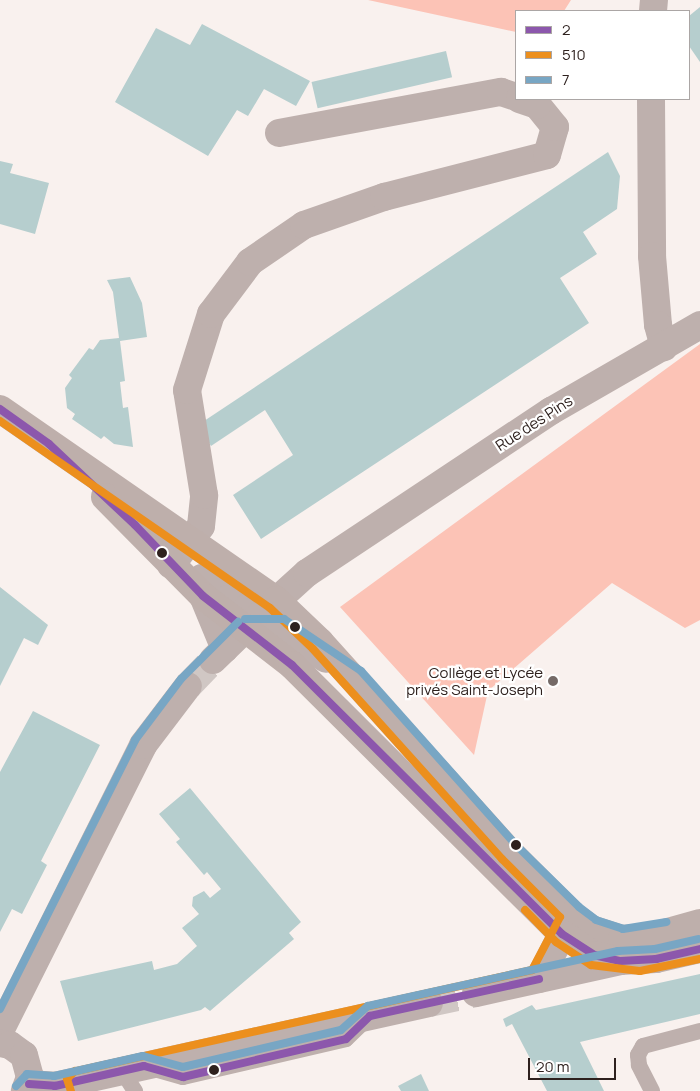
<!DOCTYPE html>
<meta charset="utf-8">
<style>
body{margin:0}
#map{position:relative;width:700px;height:1091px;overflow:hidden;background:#f9f1ee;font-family:Manrope,sans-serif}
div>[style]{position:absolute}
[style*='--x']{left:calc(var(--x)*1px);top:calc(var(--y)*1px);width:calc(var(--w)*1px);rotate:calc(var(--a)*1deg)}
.forest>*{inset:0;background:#fcc3b6}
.building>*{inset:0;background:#b6cece;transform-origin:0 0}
.tertiary-tunnel>*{height:28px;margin-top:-14px;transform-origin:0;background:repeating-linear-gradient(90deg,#d0c7c4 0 28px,transparent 0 42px)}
.service>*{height:16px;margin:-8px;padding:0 8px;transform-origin:8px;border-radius:8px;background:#beb0ad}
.minor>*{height:28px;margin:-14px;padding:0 14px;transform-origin:14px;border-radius:14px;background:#beb0ad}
.tertiary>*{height:28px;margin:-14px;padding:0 14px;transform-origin:14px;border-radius:14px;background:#beb0ad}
.secondary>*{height:28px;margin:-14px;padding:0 14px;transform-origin:14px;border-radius:14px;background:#beafab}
.bus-1>*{height:8px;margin:-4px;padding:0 4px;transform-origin:4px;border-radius:4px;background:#8c57ac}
.bus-2>*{height:8px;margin:-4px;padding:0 4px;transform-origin:4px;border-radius:4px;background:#ec8f1d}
.bus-3>*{height:8px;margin:-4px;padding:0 4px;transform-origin:4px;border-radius:4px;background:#78a6c4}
.dots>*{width:14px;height:14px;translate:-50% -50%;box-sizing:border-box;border:2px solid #fff;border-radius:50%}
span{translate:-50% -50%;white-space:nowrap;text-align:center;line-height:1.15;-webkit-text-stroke:4.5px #fff;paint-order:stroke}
.street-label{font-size:15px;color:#2e211e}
.poi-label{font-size:15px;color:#2e211e}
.right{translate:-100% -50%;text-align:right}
.legend{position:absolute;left:515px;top:10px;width:175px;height:90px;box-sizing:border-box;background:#fff;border:1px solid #aba6a5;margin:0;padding:6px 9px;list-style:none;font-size:15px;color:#2e211e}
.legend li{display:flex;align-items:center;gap:10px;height:25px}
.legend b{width:25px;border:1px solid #aba6a5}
.scale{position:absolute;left:528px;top:1058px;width:88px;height:22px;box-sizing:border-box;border:2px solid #2e211e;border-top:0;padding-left:6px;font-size:15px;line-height:18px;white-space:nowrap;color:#2e211e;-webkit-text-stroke:4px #fff;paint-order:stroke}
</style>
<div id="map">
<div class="forest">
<i style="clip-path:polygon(368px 0,571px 0,564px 11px,516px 11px,516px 32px)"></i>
<i style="clip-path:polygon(700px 344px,700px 620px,685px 628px,612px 583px,488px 691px,474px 755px,340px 607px)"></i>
</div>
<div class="building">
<i style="clip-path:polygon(700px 7px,700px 62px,689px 46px,689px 16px)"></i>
<i style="clip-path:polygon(202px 24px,310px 81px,296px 106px,264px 89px,248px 116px,237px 110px,208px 156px,115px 102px,156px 28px,190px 45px)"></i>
<i style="left:446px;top:51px;width:27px;height:138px;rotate:77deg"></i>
<i style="clip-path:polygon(608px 152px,620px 176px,617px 209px,583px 232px,597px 254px,560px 278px,589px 323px,261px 539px,233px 495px,293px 455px,265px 410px,211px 446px,198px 425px)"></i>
<i style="clip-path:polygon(0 161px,13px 164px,10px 173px,49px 183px,35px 234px,0 224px)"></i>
<i style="clip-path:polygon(130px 277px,142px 303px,147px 337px,120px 341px,125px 381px,120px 382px,123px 408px,128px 407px,133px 447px,114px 444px,104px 436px,101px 439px,72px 419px,75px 414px,67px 408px,65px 388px,72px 378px,69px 375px,89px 348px,93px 350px,100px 340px,119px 338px,113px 292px,107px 280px)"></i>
<i style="clip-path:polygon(0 587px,48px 625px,38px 645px,24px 638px,0 686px)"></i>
<i style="clip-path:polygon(33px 711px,100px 745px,41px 861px,47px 865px,22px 914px,12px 909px,0 932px,0 772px)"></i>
<i style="clip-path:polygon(190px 788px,301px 922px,289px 933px,294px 939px,210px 1011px,205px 1007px,201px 1010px,78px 1041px,60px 981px,152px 961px,154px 970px,177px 964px,197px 946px,182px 928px,199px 914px,192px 906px,193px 897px,204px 891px,210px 898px,221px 889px,207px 872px,204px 875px,176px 842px,180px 839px,159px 814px)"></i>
<i style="clip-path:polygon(700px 974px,700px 1014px,580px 1042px,604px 1091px,547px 1091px,512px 1024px,506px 1027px,503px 1019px,532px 1005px,536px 1010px)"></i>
<i style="clip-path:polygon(421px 1074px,429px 1091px,401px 1091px,398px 1086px)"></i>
</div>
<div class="tertiary-tunnel">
<i style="--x:188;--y:686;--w:36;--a:-46"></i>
<i style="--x:429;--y:1003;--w:48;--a:-12"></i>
</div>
<div class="service">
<i style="--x:151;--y:1068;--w:33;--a:16"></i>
<i style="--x:183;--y:1077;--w:167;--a:-13.1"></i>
<i style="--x:346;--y:1039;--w:28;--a:-44"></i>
<i style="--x:122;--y:1071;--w:24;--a:57"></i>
<i style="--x:652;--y:1091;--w:29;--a:-117"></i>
<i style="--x:639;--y:1065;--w:10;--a:-96"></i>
<i style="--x:638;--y:1055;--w:10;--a:-61"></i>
<i style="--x:643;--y:1046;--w:59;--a:-14.7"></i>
</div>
<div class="minor">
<i style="--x:653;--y:11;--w:11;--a:-85"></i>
<i style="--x:651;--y:99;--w:157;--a:89.6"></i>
<i style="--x:652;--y:256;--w:69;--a:85"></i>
<i style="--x:658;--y:325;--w:23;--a:75"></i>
<i style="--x:279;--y:133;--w:226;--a:-10.5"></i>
<i style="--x:501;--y:92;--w:16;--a:18"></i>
<i style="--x:171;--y:565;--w:49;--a:-52.4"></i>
<i style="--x:201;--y:526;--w:31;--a:-84"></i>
<i style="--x:204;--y:495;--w:106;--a:-99.2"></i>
<i style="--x:187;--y:390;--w:80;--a:-72.5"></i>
<i style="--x:211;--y:314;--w:65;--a:-53.1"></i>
<i style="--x:250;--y:262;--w:65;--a:-34.4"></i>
<i style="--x:304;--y:225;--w:85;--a:-19.3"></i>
<i style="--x:384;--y:197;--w:168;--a:-14.4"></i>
<i style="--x:547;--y:155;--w:29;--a:-74"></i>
<i style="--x:555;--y:127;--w:28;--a:-129"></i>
<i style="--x:537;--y:105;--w:18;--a:-161"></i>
<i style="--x:202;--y:578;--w:33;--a:39"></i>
<i style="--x:228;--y:599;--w:22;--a:22"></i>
<i style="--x:248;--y:607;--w:29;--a:-14"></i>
<i style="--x:203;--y:596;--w:57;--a:67.5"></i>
<i style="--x:245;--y:629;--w:84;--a:-42.1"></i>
<i style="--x:307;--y:573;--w:293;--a:-33.6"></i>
<i style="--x:551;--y:411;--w:172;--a:-30"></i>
<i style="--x:245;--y:629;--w:35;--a:-2"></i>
<i style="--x:280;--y:628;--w:55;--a:34"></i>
<i style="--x:539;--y:979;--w:72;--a:-62.7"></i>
</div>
<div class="tertiary">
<i style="--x:213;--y:660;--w:45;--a:-44.1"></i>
<i style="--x:476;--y:993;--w:148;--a:-12.5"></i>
<i style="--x:0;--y:1031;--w:320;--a:-63.4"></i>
<i style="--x:143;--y:745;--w:74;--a:-52.7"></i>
<i style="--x:0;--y:1043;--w:10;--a:11"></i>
<i style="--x:10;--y:1045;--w:17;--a:36"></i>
<i style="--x:24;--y:1055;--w:23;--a:75"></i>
<i style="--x:30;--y:1077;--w:15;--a:110"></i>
<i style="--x:29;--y:1084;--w:26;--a:4"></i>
<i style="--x:55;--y:1086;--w:383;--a:-12.5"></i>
</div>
<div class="secondary">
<i style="--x:0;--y:409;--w:336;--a:34.7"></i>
<i style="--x:276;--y:600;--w:61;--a:43.7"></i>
<i style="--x:320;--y:642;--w:283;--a:48"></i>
<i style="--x:509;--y:852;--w:89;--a:45"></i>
<i style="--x:572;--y:915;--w:24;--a:36"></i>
<i style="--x:591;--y:929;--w:33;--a:18"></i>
<i style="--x:622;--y:939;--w:28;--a:-4"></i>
<i style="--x:650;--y:937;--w:52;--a:-15.6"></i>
<i style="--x:105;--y:497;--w:139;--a:45.3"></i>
<i style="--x:203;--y:596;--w:113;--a:37.8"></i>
<i style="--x:292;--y:665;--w:381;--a:44.9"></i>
<i style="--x:562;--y:934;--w:38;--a:33"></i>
<i style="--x:594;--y:955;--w:27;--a:13"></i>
<i style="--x:620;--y:961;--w:36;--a:-3"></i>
<i style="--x:656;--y:959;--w:45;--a:-12.8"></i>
</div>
<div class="bus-1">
<i style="--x:0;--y:409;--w:60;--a:35.5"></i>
<i style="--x:49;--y:444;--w:118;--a:43.3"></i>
<i style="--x:135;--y:525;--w:98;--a:46.2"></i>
<i style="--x:203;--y:596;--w:113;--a:37.8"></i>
<i style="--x:292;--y:665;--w:381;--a:44.9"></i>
<i style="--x:562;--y:934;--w:38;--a:33"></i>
<i style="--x:594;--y:955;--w:27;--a:13"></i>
<i style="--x:620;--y:961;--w:36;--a:-3"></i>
<i style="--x:656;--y:959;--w:45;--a:-12.8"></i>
<i style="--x:370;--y:1016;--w:173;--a:-12.3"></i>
<i style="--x:29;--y:1084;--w:26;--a:4"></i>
<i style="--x:55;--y:1086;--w:91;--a:-12.7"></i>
<i style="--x:144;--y:1066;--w:41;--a:15.8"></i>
<i style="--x:183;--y:1077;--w:167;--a:-13.1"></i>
<i style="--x:346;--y:1039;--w:33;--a:-44"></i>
</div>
<div class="bus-2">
<i style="--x:0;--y:421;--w:328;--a:34.7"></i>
<i style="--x:270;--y:608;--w:59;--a:43.6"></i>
<i style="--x:313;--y:649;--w:283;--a:48"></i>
<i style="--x:502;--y:859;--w:82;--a:45"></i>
<i style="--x:560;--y:917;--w:60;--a:117.8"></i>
<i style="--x:532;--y:970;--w:468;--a:167.5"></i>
<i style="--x:75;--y:1071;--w:11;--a:135"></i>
<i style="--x:67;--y:1079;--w:13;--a:72"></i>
<i style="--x:525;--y:910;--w:45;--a:45.9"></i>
<i style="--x:556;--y:942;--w:42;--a:33.3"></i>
<i style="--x:591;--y:965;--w:49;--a:7"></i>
<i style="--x:640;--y:971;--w:61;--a:-11.3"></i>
</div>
<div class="bus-3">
<i style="--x:245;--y:619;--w:39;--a:0"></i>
<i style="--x:284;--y:619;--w:93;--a:34"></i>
<i style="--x:361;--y:671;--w:233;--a:48.3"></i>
<i style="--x:516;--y:845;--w:88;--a:44.5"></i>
<i style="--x:579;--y:907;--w:21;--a:37"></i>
<i style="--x:596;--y:920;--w:28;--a:18"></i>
<i style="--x:623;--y:929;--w:44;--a:-9.2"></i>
<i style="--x:0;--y:1009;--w:301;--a:-63.3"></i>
<i style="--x:135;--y:740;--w:76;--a:-53"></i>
<i style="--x:181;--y:679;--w:81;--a:-45"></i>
<i style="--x:16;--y:1086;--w:16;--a:-47"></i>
<i style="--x:27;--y:1074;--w:27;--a:4"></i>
<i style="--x:54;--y:1076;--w:91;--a:-12.7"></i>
<i style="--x:143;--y:1056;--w:41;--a:15.4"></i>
<i style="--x:183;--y:1067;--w:162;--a:-13.2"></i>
<i style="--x:341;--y:1030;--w:36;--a:-42"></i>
<i style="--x:368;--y:1006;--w:256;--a:-12.4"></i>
<i style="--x:618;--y:951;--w:37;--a:-3"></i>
<i style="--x:655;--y:949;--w:44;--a:-13.1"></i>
</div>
<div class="dots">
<i style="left:162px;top:553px;background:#2e211e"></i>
<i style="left:295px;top:627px;background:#2e211e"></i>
<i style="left:553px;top:681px;background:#756a67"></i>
<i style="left:516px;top:845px;background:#2e211e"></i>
<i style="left:214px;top:1070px;background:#2e211e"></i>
</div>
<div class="street-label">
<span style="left:534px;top:423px;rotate:-33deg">Rue des Pins</span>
</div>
<div class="poi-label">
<span class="right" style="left:543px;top:681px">Collège et Lycée<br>privés Saint-Joseph</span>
</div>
<ul class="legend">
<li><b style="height:6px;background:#8c57ac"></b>2</li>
<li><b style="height:6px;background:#ec8f1d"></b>510</li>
<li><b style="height:6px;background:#78a6c4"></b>7</li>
</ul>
<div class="scale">20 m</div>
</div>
